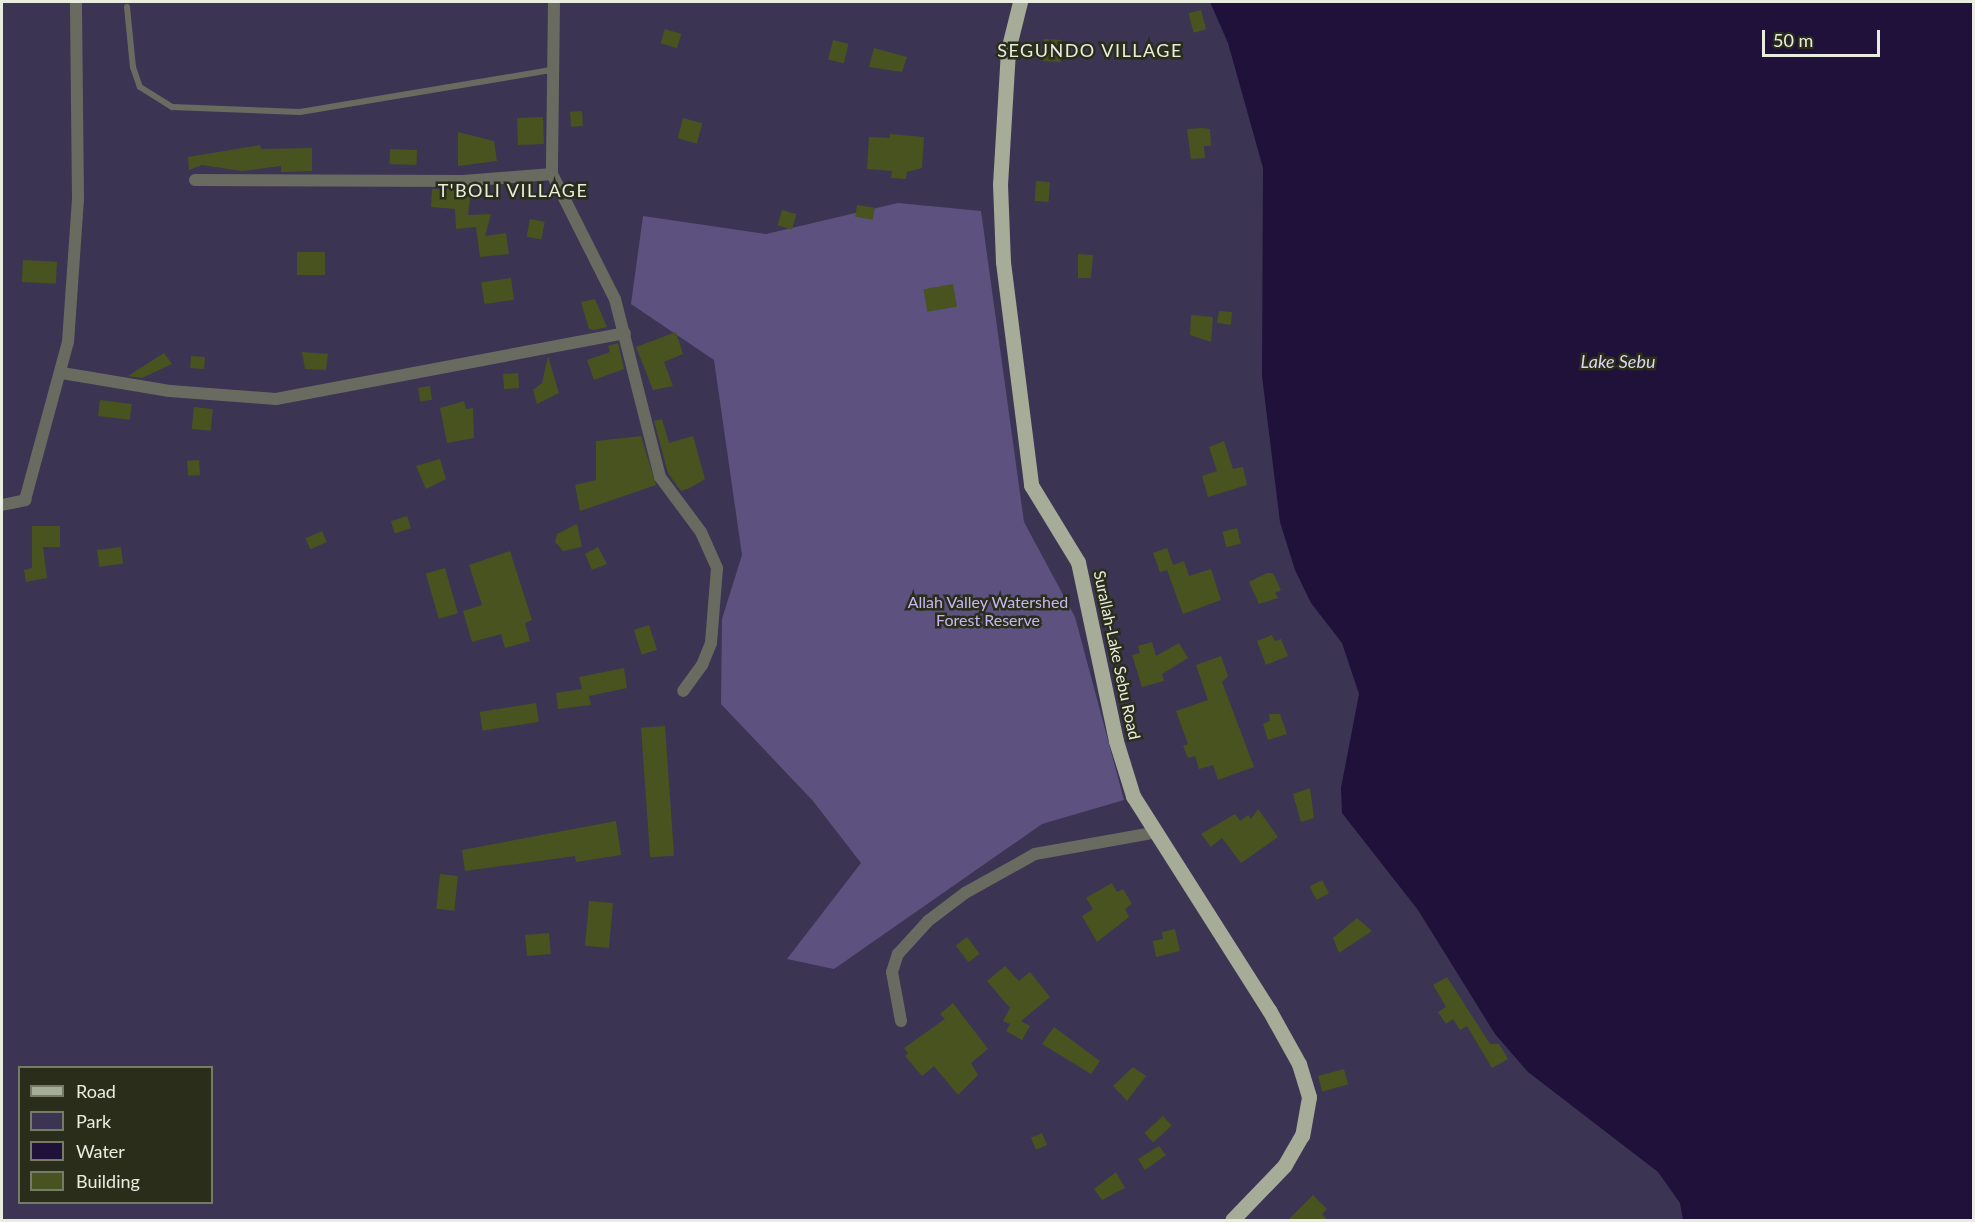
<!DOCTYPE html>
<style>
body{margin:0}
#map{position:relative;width:1975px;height:1222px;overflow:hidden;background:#292d19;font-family:Lato,sans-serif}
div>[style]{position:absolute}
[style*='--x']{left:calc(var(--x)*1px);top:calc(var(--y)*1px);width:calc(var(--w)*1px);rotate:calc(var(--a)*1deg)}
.green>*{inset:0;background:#3c3453}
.forest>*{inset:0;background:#5d5180}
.water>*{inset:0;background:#1f113a}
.building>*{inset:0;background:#49531f;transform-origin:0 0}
.lane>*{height:6px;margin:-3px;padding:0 3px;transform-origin:3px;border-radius:3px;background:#696b61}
.street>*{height:12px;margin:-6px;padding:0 6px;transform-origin:6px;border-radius:6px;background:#696b61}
.primary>*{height:15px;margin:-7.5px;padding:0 7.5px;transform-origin:7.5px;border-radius:7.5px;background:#a6ac97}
span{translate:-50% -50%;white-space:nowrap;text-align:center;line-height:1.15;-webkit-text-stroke:5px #292d19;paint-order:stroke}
.park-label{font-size:16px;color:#c6b7f3}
.street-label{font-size:16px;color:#e9ede0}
.neighbourhood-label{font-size:18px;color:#e9ede0;letter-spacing:1.5px}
.water-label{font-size:18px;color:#dbd4f3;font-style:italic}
.frame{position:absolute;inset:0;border:3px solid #e9ede0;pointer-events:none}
.legend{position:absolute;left:18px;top:1066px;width:195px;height:138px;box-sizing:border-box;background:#292d19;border:2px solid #767a69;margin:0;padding:8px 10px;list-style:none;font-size:18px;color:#e9ede0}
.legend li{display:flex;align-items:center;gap:12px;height:30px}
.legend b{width:30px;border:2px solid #767a69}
.scale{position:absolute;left:1762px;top:30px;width:118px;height:27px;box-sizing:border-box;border:3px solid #e9ede0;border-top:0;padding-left:8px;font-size:18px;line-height:21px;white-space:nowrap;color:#e9ede0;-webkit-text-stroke:4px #292d19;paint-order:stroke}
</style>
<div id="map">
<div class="green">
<i style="clip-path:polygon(evenodd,2px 2px,1973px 2px,1973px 1220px,2px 1220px,2px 2px,20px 1068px,212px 1068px,212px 1202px,20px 1202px,20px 1068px)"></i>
</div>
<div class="forest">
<i style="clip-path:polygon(898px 203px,981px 211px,1024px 522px,1075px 617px,1124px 800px,1042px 824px,834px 969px,787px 959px,861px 863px,813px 801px,721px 704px,722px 619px,742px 555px,714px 360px,631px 304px,643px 216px,766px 234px)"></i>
</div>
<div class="water">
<i style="clip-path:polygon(1210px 2px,1973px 2px,1973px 1220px,1683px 1220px,1680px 1203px,1658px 1172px,1528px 1072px,1495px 1034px,1418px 910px,1342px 813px,1341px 788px,1359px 694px,1342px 643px,1311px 603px,1295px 570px,1280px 522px,1262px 376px,1263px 168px,1228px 43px)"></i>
</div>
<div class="building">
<i style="left:1201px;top:10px;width:20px;height:13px;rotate:75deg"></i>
<i style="left:665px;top:29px;width:17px;height:15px;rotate:17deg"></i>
<i style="left:1044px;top:39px;width:18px;height:22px;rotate:3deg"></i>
<i style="left:833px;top:40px;width:16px;height:20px;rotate:14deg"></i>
<i style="clip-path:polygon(874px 48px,907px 57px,902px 72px,869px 67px)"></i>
<i style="left:582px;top:111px;width:15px;height:12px;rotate:86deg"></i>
<i style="left:543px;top:117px;width:27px;height:26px;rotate:88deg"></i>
<i style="left:683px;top:118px;width:20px;height:21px;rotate:15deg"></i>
<i style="clip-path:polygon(1202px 128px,1210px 129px,1211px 146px,1204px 146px,1205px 158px,1191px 159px,1187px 129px)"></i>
<i style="clip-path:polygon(458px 132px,494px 141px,497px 161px,458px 166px)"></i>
<i style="clip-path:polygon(890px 134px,924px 137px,922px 168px,907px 172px,906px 179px,891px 178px,892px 171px,867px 169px,869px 137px,890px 138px)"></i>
<i style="clip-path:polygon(260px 145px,261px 149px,312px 148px,312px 171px,281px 172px,281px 166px,242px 171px,202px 165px,189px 170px,188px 157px)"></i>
<i style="left:390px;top:149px;width:27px;height:15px;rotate:2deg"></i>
<i style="left:1036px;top:181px;width:14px;height:20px;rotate:4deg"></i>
<i style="clip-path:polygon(432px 189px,471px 189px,468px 215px,491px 214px,485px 236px,506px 233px,509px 254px,480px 257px,476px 227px,456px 229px,455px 209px,431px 207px)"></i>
<i style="left:857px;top:205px;width:18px;height:12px;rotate:9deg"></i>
<i style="left:782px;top:210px;width:15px;height:16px;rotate:16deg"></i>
<i style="left:530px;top:219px;width:15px;height:18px;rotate:11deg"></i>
<i style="left:297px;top:252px;width:28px;height:23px"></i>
<i style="clip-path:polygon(1078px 254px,1093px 255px,1091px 278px,1078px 278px)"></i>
<i style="left:23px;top:260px;width:34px;height:22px;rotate:3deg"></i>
<i style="left:511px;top:278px;width:22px;height:30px;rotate:82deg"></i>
<i style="left:953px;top:284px;width:23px;height:30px;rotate:80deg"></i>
<i style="clip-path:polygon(595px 299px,607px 327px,594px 330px,589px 329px,581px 302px)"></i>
<i style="clip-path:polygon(1219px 311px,1232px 312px,1231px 325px,1217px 323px)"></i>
<i style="clip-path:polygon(1191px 315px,1213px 317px,1211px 342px,1190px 335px)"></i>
<i style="clip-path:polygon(676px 332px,683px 354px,664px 362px,673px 386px,653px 390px,636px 347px)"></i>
<i style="clip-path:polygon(618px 343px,624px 369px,594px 380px,587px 360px,610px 352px,608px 346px)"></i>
<i style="clip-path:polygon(302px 352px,328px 354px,326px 370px,305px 369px)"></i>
<i style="clip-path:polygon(164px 353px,172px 364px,142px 378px,128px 376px)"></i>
<i style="left:191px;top:356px;width:14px;height:12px;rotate:4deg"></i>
<i style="clip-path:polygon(548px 356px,559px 393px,537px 404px,533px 390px,542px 383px)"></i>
<i style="left:518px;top:373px;width:15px;height:15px;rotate:86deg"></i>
<i style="left:430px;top:386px;width:14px;height:12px;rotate:82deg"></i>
<i style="left:100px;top:400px;width:32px;height:16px;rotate:7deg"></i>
<i style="clip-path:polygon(464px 401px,466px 409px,473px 408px,474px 438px,447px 443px,440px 408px)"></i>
<i style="left:194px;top:407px;width:19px;height:22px;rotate:6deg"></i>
<i style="clip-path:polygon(662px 419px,669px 443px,693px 436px,705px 479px,690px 488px,681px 491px,668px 473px,654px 421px)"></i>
<i style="clip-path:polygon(641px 436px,656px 485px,580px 511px,575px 485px,596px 480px,596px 441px)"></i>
<i style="clip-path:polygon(1224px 441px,1233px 469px,1243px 467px,1247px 485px,1208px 497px,1202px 476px,1217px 471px,1209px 447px)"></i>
<i style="clip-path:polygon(440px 459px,446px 479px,426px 489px,416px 466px)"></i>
<i style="left:199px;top:460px;width:15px;height:12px;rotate:86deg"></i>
<i style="left:407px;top:516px;width:13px;height:17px;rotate:72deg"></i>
<i style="clip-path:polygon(577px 524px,582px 547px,563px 551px,555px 542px,557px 534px)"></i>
<i style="clip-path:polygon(32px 526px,60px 526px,60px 547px,43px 547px,47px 578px,26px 582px,24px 570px,32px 568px)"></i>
<i style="left:1237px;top:528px;width:16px;height:15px;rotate:76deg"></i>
<i style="left:322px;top:531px;width:12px;height:18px;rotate:66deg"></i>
<i style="left:121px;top:547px;width:17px;height:24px;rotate:83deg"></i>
<i style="clip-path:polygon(598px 547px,607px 564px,592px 570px,585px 554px)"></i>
<i style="clip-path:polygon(1167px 548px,1173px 565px,1184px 561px,1189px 576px,1211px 569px,1221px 600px,1183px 614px,1167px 570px,1160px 572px,1153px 553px)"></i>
<i style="clip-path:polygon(510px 551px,532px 620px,525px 623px,530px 641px,505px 648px,501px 634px,472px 642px,463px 611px,482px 605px,469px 565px)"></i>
<i style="left:445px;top:568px;width:47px;height:20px;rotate:74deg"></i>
<i style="clip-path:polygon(1267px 573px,1273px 573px,1281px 590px,1275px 593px,1278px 598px,1259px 604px,1249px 582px)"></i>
<i style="left:649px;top:625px;width:26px;height:16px;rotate:72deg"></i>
<i style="clip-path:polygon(1272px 635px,1275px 641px,1281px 639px,1288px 656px,1266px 665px,1257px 641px)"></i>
<i style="clip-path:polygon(1152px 642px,1156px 656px,1179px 643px,1188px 658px,1162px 674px,1164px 681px,1142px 687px,1132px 655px,1140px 653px,1138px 646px)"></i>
<i style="clip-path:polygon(1221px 656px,1228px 676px,1222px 682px,1254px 767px,1218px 780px,1213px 765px,1199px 769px,1195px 756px,1188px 758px,1183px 746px,1188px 744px,1176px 711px,1208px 700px,1196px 665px)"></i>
<i style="clip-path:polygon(624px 668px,627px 688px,589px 696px,591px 705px,558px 709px,556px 693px,582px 689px,579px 677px)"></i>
<i style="left:536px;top:703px;width:19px;height:57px;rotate:81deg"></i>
<i style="clip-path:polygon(1269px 714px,1280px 714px,1287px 734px,1268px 740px,1263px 724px,1270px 721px)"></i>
<i style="left:665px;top:726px;width:130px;height:24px;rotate:86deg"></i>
<i style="clip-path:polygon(1310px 788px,1314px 818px,1301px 822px,1293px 794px)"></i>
<i style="clip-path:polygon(1258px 809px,1278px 837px,1241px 863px,1222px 838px,1211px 847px,1201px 834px,1235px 814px,1240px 821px,1248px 815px,1251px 819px)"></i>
<i style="clip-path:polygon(616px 821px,621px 855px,576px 862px,575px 856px,465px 871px,462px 850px)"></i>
<i style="left:440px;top:874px;width:18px;height:35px;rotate:6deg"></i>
<i style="left:1322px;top:880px;width:15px;height:14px;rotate:62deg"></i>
<i style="clip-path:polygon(1112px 883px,1117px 892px,1123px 889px,1132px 904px,1125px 909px,1129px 917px,1097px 942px,1082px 916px,1093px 909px,1086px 898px)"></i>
<i style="left:589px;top:901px;width:24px;height:45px;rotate:5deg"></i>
<i style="clip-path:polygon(1357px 918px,1372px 931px,1339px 953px,1333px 938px)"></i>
<i style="clip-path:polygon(1175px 929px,1180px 951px,1156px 957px,1153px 941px,1163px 939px,1162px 932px)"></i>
<i style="left:549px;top:933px;width:21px;height:24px;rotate:85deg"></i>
<i style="left:967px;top:937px;width:21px;height:14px;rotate:53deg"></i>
<i style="clip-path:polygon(1005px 966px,1019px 981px,1030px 972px,1050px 997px,1021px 1021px,1030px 1026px,1022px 1040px,1006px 1031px,1010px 1024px,1003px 1021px,1010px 1008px,987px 981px)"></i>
<i style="clip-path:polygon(1447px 977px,1490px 1044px,1499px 1044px,1508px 1059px,1492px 1068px,1467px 1026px,1460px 1030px,1453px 1019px,1446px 1024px,1438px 1012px,1446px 1007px,1433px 985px)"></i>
<i style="clip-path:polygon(953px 1003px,988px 1049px,971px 1063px,978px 1075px,958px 1095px,934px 1066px,922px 1076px,905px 1056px,908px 1053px,904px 1048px,945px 1019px,940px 1014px)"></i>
<i style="clip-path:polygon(1054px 1027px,1100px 1061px,1091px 1074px,1042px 1044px)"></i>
<i style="clip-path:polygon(1133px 1067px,1146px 1076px,1127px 1101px,1113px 1086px)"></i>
<i style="left:1344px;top:1069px;width:16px;height:27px;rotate:75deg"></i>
<i style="left:1163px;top:1116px;width:13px;height:25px;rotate:48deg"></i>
<i style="left:1042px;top:1133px;width:13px;height:12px;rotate:67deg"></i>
<i style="clip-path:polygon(1159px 1146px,1166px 1155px,1145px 1170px,1138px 1159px)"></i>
<i style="clip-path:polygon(1116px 1172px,1125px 1188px,1102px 1200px,1094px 1189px)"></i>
<i style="clip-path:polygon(1313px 1195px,1327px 1209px,1322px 1214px,1328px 1221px,1287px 1221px)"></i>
</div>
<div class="lane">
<i style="--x:127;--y:7;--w:60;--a:84.3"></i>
<i style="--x:133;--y:67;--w:21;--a:71"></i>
<i style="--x:140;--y:87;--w:38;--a:32"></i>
<i style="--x:172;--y:107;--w:128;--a:2.2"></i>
<i style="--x:300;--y:112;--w:254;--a:-9.5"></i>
</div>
<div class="street">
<i style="--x:554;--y:2;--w:172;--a:90.7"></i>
<i style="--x:552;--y:174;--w:140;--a:63.3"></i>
<i style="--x:615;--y:299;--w:184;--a:75.8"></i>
<i style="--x:660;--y:477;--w:69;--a:53.3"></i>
<i style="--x:701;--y:532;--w:39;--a:66"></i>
<i style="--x:717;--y:568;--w:75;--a:94.6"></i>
<i style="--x:711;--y:643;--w:24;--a:112"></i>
<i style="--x:702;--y:665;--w:32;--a:126"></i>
<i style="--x:195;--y:180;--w:268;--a:0.2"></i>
<i style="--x:463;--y:181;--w:89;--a:-4.5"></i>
<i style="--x:62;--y:373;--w:109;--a:9.5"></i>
<i style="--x:170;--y:391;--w:106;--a:4.3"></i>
<i style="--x:276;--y:399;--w:355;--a:-10.7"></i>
<i style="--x:2;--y:505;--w:24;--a:-12"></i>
<i style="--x:25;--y:500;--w:164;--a:-74.8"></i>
<i style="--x:68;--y:342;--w:143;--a:-86"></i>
<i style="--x:78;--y:199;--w:197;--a:-90.6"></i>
<i style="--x:901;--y:1021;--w:50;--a:-100.4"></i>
<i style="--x:892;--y:972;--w:19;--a:-72"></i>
<i style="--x:898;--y:954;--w:45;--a:-47.7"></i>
<i style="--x:928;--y:921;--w:46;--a:-37.1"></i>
<i style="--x:965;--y:893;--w:80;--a:-29.1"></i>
<i style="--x:1035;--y:854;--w:124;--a:-10.2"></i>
</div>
<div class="primary">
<i style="--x:1020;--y:2;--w:49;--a:104"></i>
<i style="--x:1008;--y:50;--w:134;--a:93.4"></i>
<i style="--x:1000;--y:184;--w:78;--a:87.8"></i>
<i style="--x:1003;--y:262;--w:225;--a:82.8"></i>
<i style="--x:1031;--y:485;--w:90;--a:58.6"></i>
<i style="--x:1078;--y:562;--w:183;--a:78"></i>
<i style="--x:1116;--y:741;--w:58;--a:72.8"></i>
<i style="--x:1133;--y:796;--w:254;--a:57.6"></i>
<i style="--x:1269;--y:1010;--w:62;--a:60.9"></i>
<i style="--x:1299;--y:1064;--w:34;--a:73"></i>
<i style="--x:1309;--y:1097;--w:39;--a:100"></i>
<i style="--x:1302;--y:1135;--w:34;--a:120"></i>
<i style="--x:1285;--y:1165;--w:76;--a:133.9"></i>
</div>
<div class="park-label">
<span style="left:988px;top:611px">Allah Valley Watershed<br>Forest Reserve</span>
</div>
<div class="street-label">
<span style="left:1117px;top:655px;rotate:78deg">Surallah-Lake Sebu Road</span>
</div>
<div class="neighbourhood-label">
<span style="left:1090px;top:50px">SEGUNDO VILLAGE</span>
<span style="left:513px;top:190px">T'BOLI VILLAGE</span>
</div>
<div class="water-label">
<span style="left:1618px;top:361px">Lake Sebu</span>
</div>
<div class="frame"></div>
<ul class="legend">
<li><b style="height:8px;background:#a6ac97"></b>Road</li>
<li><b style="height:16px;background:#3c3453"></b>Park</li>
<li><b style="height:16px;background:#1f113a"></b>Water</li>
<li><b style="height:16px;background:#49531f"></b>Building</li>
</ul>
<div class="scale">50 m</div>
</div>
